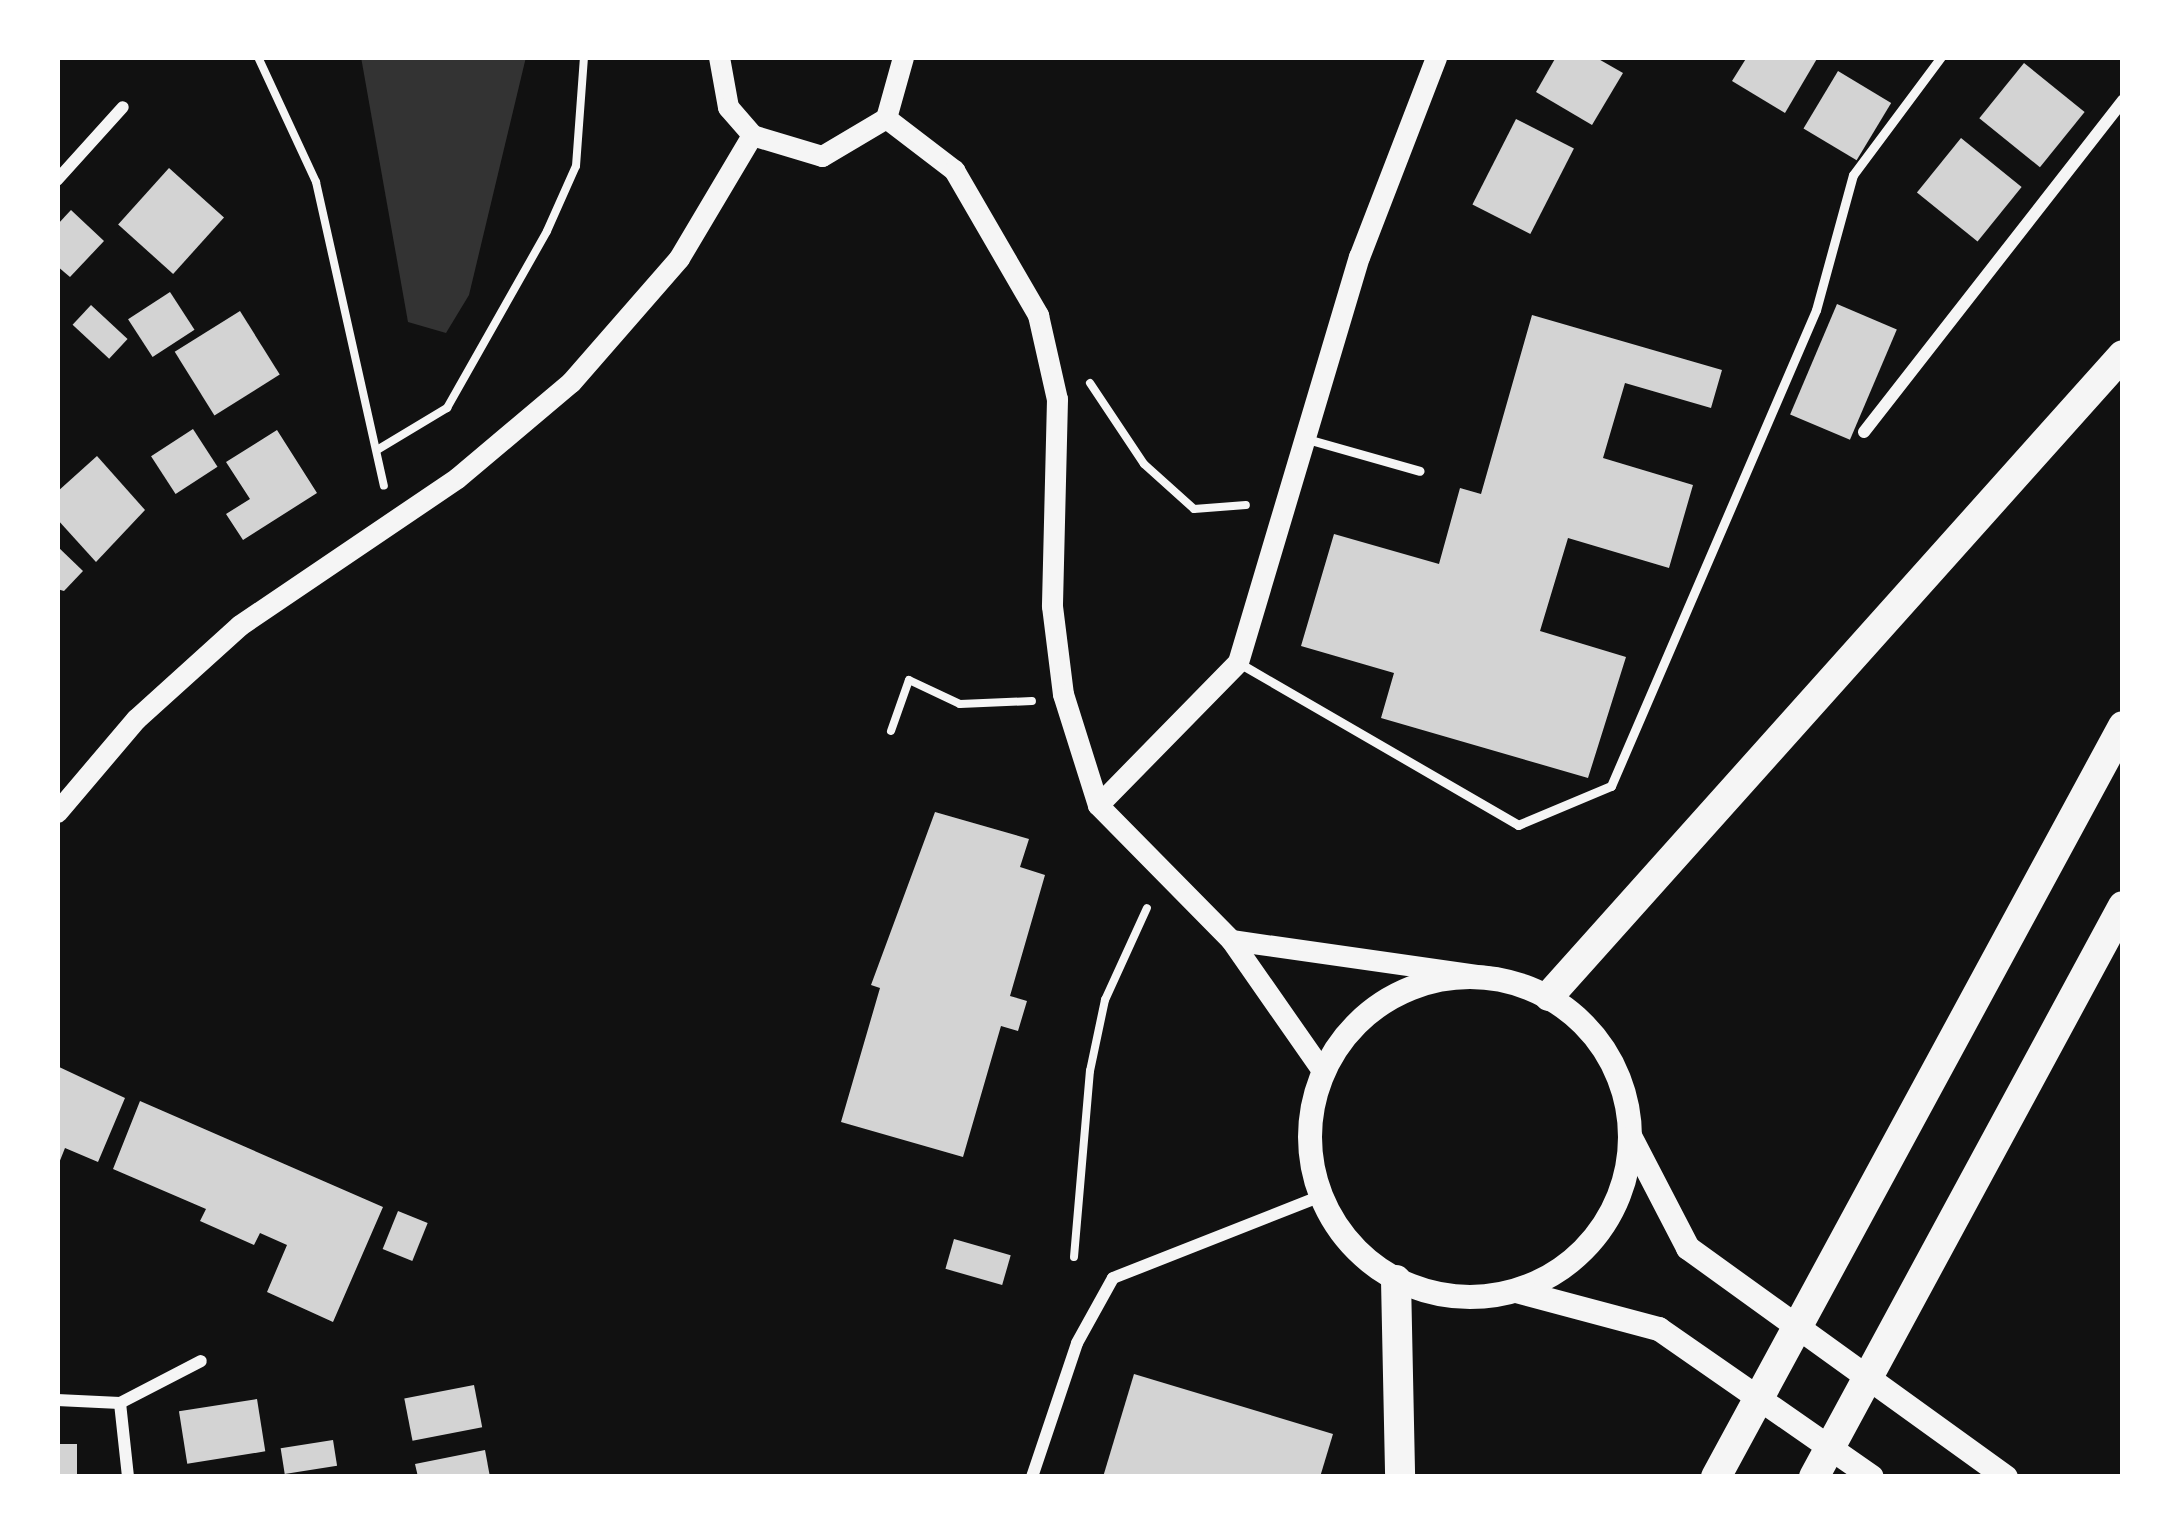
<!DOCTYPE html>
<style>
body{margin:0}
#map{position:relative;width:2180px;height:1534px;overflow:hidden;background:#111;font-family:Rubik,sans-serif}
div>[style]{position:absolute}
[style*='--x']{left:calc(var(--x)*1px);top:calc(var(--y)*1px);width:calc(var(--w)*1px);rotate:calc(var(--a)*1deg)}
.water>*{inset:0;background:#333}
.building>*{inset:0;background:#d3d3d3;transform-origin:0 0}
.path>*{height:8px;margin:-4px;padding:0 4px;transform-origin:4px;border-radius:4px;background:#f5f5f5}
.service>*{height:9px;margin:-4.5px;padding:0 4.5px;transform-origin:4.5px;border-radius:4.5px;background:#f5f5f5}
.minor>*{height:12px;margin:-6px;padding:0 6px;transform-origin:6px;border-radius:6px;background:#f5f5f5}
.tertiary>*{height:21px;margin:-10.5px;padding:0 10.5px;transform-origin:10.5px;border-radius:10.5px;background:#f5f5f5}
.secondary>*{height:24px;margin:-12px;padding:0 12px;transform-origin:12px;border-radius:12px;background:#f5f5f5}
.secondary>.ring{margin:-12px;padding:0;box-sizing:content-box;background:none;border:24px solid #f5f5f5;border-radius:50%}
.primary>*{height:30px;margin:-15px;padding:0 15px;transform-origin:15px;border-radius:15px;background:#f5f5f5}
span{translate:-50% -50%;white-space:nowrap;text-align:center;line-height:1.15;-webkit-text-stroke:9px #fff;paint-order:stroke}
.frame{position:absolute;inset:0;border:60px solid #fff;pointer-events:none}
</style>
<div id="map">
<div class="water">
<i style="clip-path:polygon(361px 57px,526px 57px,469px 295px,446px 333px,408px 322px)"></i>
</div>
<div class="building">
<i style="clip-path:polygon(1556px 57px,1595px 57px,1623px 73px,1592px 125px,1536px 92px)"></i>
<i style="clip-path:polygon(1747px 57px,1818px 57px,1785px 113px,1732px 81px)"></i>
<i style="left:2024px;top:63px;width:78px;height:71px;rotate:39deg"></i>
<i style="left:1838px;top:71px;width:62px;height:67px;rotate:31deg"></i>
<i style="left:1516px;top:119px;width:65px;height:96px;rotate:27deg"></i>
<i style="left:1961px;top:138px;width:78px;height:70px;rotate:39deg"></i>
<i style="left:169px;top:168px;width:74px;height:76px;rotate:42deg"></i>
<i style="clip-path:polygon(71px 210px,104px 241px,70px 277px,57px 266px,57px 225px)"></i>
<i style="left:170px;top:292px;width:45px;height:50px;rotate:57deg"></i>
<i style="left:1837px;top:304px;width:65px;height:120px;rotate:23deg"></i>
<i style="left:91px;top:305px;width:50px;height:27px;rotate:43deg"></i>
<i style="left:240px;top:311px;width:75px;height:77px;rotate:58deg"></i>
<i style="clip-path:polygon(1532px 315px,1722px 370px,1711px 408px,1625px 383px,1603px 458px,1693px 485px,1669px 568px,1568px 538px,1540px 631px,1626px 657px,1588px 778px,1381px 718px,1394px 673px,1301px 646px,1334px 534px,1439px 564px,1460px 488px,1481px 494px)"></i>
<i style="left:193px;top:429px;width:45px;height:50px;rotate:57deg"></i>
<i style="clip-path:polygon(277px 430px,317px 493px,243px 540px,226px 514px,250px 499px,226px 462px)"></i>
<i style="clip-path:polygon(97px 456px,145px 510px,96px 562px,57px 519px,57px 492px)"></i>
<i style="clip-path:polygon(57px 546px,83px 571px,64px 591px,57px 589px)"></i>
<i style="clip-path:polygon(935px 812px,1029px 839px,1020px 867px,1045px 875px,1010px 996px,1027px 1001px,1018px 1031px,1001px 1026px,963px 1157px,841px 1122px,880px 988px,871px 985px)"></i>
<i style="clip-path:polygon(57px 1066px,125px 1098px,98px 1162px,65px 1148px,57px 1168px)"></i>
<i style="clip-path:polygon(140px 1101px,383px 1207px,333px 1322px,267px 1292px,287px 1245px,260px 1233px,254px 1245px,200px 1221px,206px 1209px,113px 1169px)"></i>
<i style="left:398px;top:1211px;width:32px;height:41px;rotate:22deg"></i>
<i style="left:954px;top:1239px;width:59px;height:31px;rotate:16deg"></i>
<i style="clip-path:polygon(1134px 1374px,1333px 1434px,1320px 1477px,1103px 1477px)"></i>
<i style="left:474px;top:1385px;width:43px;height:71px;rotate:79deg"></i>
<i style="left:257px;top:1399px;width:53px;height:79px;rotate:81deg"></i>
<i style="left:333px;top:1440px;width:26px;height:53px;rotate:81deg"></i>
<i style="left:57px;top:1444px;width:20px;height:33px"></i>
<i style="clip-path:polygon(485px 1450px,490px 1477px,418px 1477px,415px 1464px)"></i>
</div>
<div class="path">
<i style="--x:258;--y:57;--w:138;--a:65.1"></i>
<i style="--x:316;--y:182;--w:311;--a:77.4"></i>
<i style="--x:1090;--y:383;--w:97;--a:56.3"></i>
<i style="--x:1144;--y:464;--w:67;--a:42"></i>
<i style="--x:1194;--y:509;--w:52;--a:-4.4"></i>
<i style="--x:377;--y:450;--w:82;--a:-31"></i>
<i style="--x:447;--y:408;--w:203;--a:-60.5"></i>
<i style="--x:547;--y:231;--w:71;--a:-66"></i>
<i style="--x:576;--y:166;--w:109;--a:-85.8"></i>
<i style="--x:891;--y:731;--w:54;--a:-70.6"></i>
<i style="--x:909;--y:680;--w:56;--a:25.2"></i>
<i style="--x:960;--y:704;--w:72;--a:-2.4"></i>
<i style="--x:1074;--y:1257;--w:187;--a:-85.1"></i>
<i style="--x:1090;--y:1071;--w:73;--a:-78.1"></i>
<i style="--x:1105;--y:1000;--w:101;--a:-65.5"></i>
</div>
<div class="service">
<i style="--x:1307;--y:439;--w:117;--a:15.8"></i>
<i style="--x:1239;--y:663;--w:323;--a:30.1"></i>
<i style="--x:1518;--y:825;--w:101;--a:-22.8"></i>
<i style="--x:1611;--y:786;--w:518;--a:-66.7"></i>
<i style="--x:1816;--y:310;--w:140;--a:-74.7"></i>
<i style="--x:1853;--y:175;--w:147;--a:-53.3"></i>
</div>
<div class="minor">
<i style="--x:57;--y:180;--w:98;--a:-47.9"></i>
<i style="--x:1864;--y:432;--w:421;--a:-52"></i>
<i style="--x:57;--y:1400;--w:63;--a:2.7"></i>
<i style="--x:120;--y:1403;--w:91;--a:-27.4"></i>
<i style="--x:120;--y:1403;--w:74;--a:83.8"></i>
<i style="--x:1032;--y:1477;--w:141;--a:-71.4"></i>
<i style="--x:1077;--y:1343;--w:74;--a:-61"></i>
<i style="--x:1113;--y:1278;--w:224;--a:-21.5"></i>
</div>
<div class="tertiary">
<i style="--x:719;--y:57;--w:51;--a:79.8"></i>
<i style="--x:728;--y:107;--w:37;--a:49"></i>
<i style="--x:752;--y:135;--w:73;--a:16.7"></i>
<i style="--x:822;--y:156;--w:74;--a:-30.7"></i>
<i style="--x:886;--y:118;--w:63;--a:-74.4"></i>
<i style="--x:886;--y:118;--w:86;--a:37.4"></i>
<i style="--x:954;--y:170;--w:168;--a:59.9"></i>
<i style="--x:1038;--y:315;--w:86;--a:77.3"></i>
<i style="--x:1057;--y:399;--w:207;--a:91.4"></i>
<i style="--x:1052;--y:606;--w:89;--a:82.9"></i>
<i style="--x:1063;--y:694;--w:116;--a:72.5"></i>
<i style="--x:1098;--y:805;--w:190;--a:45.4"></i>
<i style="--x:1231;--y:940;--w:161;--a:55.1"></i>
<i style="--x:1098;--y:805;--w:200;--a:-45.6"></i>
<i style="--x:1238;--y:662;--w:423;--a:-73.4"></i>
<i style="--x:1359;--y:257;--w:214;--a:-68.9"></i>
<i style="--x:57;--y:812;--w:122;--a:-49.7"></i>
<i style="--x:136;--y:719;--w:140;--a:-42.1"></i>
<i style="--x:240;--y:625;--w:262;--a:-34.1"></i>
<i style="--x:457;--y:478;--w:149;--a:-40.1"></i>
<i style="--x:571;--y:382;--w:164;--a:-48.9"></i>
<i style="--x:679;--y:258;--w:143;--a:-59.3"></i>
<i style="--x:1231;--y:940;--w:269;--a:8.1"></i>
</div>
<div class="secondary">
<i class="ring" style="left:1310px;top:977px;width:296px;height:296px"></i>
<i style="--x:1631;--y:1138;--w:124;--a:62.6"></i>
<i style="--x:1688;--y:1248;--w:392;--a:35.8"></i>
<i style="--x:1516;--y:1291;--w:148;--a:14.9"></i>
<i style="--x:1659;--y:1329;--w:259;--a:34.8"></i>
</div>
<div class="primary">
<i style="--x:1549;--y:996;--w:860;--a:-48.16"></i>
<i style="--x:1396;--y:1280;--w:197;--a:88.8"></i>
<i style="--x:1716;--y:1477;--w:854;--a:-61.54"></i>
<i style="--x:1814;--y:1477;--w:649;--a:-61.58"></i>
</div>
<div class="frame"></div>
</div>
